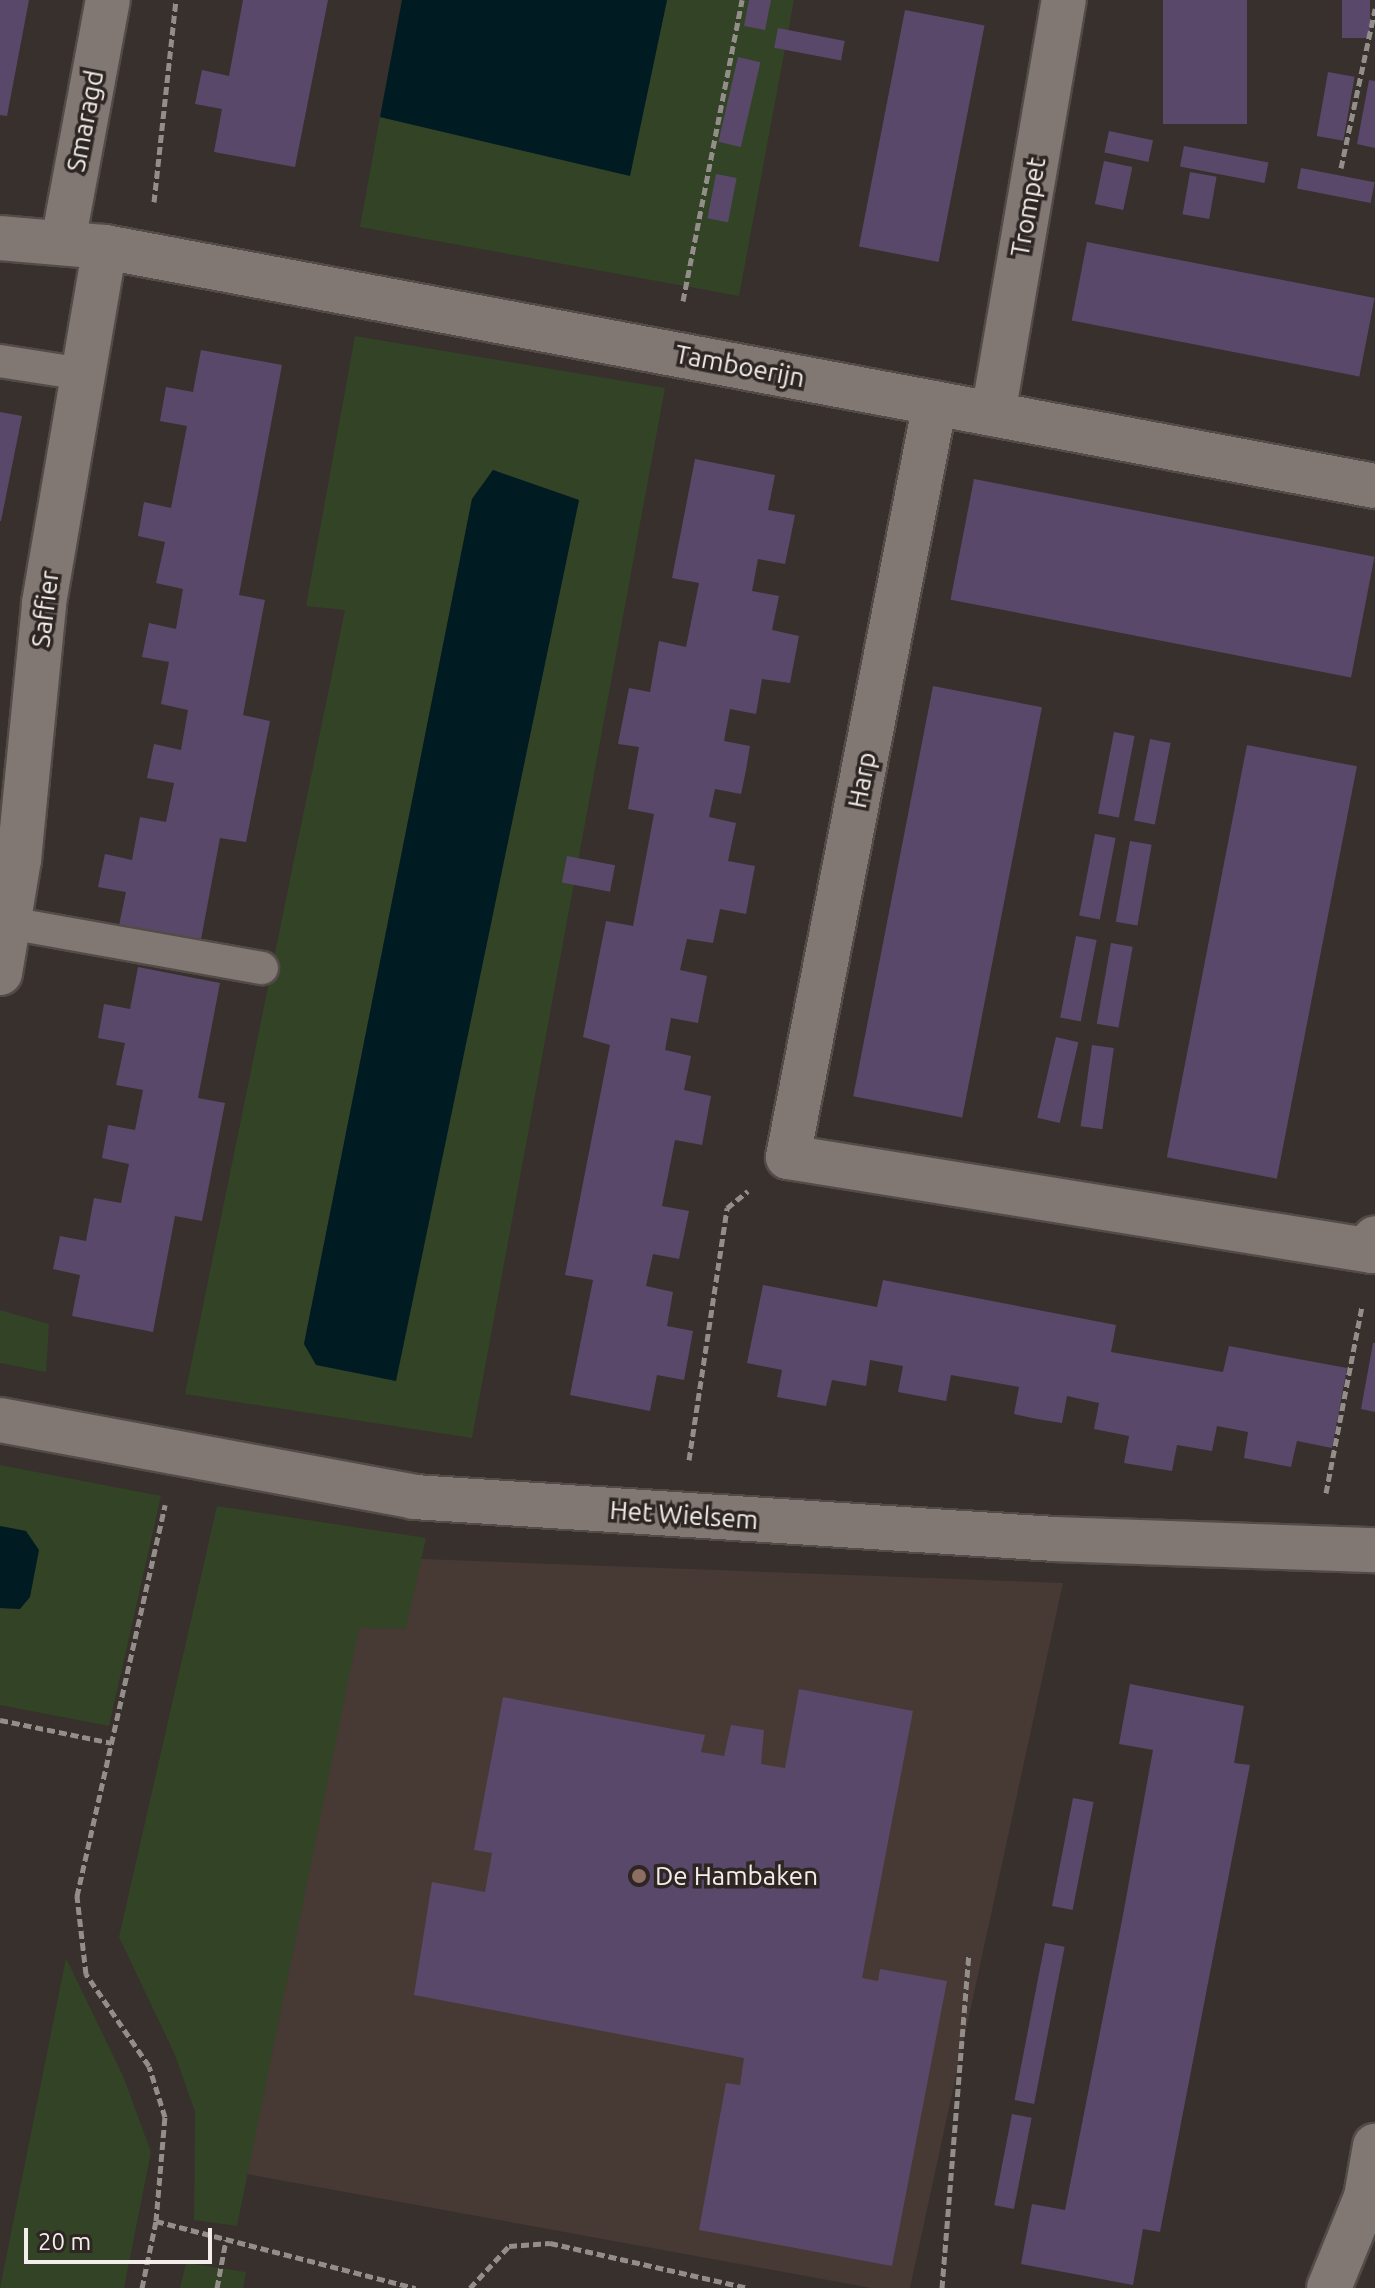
<!DOCTYPE html>
<style>
body{margin:0}
#map{position:relative;width:1375px;height:2288px;overflow:hidden;background:#37302c;font-family:Ubuntu,sans-serif}
div>[style]{position:absolute}
[style*='--x']{left:calc(var(--x)*1px);top:calc(var(--y)*1px);width:calc(var(--w)*1px);rotate:calc(var(--a)*1deg)}
.built>*{inset:0;background:#473933}
.green>*{inset:0;background:#334326}
.water>*{inset:0;background:#011b23}
.building>*{inset:0;background:#5a486b;transform-origin:0 0}
.path>*{height:5px;margin-top:-2.5px;transform-origin:0;background:repeating-linear-gradient(90deg,#948e8b 0 8px,transparent 0 12px)}
.roads{filter:drop-shadow(2px 0 #524b48) drop-shadow(-2px 0 #524b48) drop-shadow(0 2px #524b48) drop-shadow(0 -2px #524b48)}
.service>*{height:32px;margin:-16px;padding:0 16px;transform-origin:16px;border-radius:16px;background:#817874}
.pedestrian>*{height:44px;margin:-22px;padding:0 22px;transform-origin:22px;border-radius:22px;background:#817874}
.minor>*{height:44px;margin:-22px;padding:0 22px;transform-origin:22px;border-radius:22px;background:#817874}
.dots>*{width:22px;height:22px;translate:-50% -50%;box-sizing:border-box;border:4px solid #2d2622;border-radius:50%}
span{translate:-50% -50%;white-space:nowrap;text-align:center;line-height:1.15;-webkit-text-stroke:7px #2d2622;paint-order:stroke}
.street-label{font-size:26px;color:#f3eeec}
.poi-label{font-size:26px;color:#f3eeec}
.left{translate:0 -50%;text-align:left}
.scale{position:absolute;left:24px;top:2228px;width:188px;height:36px;box-sizing:border-box;border:4px solid #f3eeec;border-top:0;padding-left:10px;font-size:24px;line-height:28px;white-space:nowrap;color:#f3eeec;-webkit-text-stroke:6px #2d2622;paint-order:stroke}
</style>
<div id="map">
<div class="built">
<i style="clip-path:polygon(343px 1556px,1063px 1583px,910px 2288px,871px 2288px,219px 2169px)"></i>
</div>
<div class="green">
<i style="clip-path:polygon(667px 0,794px 0,739px 296px,360px 227px,380px 117px,629px 175px)"></i>
<i style="clip-path:polygon(evenodd,355px 336px,665px 388px,472px 1438px,185px 1394px,345px 610px,306px 606px,355px 336px,493px 470px,579px 500px,395px 1381px,304px 1344px,472px 499px,493px 470px)"></i>
<i style="clip-path:polygon(0 1310px,49px 1324px,46px 1372px,0 1363px)"></i>
<i style="clip-path:polygon(0 1465px,161px 1496px,109px 1726px,0 1705px,0 1608px,20px 1609px,26px 1531px,0 1526px)"></i>
<i style="clip-path:polygon(217px 1506px,426px 1538px,406px 1629px,359px 1628px,237px 2226px,194px 2220px,195px 2112px,175px 2055px,119px 1937px)"></i>
<i style="clip-path:polygon(66px 1958px,123px 2076px,151px 2152px,124px 2288px,0 2288px)"></i>
<i style="clip-path:polygon(186px 2263px,246px 2272px,243px 2288px,180px 2288px)"></i>
</div>
<div class="water">
<i style="clip-path:polygon(402px 0,667px 0,630px 176px,380px 117px)"></i>
<i style="clip-path:polygon(493px 470px,579px 500px,396px 1381px,316px 1365px,304px 1344px,472px 499px)"></i>
<i style="clip-path:polygon(0 1526px,26px 1531px,39px 1550px,30px 1597px,20px 1609px,0 1608px)"></i>
</div>
<div class="building">
<i style="clip-path:polygon(0 0,29px 0,7px 116px,0 115px)"></i>
<i style="clip-path:polygon(243px 0,328px 0,295px 167px,214px 152px,222px 109px,195px 104px,202px 70px,229px 76px)"></i>
<i style="clip-path:polygon(749px 0,771px 0,765px 30px,744px 26px)"></i>
<i style="left:1163px;top:0;width:84px;height:124px"></i>
<i style="left:1342px;top:0;width:28px;height:38px"></i>
<i style="left:905px;top:10px;width:81px;height:241px;rotate:11deg"></i>
<i style="left:778px;top:28px;width:68px;height:20px;rotate:11deg"></i>
<i style="left:738px;top:57px;width:23px;height:87px;rotate:13deg"></i>
<i style="left:1328px;top:72px;width:27px;height:65px;rotate:10deg"></i>
<i style="clip-path:polygon(1369px 80px,1375px 81px,1375px 148px,1357px 144px)"></i>
<i style="left:1109px;top:131px;width:45px;height:22px;rotate:12deg"></i>
<i style="left:1184px;top:146px;width:86px;height:21px;rotate:11deg"></i>
<i style="left:1104px;top:161px;width:29px;height:44px;rotate:12deg"></i>
<i style="left:1301px;top:168px;width:75px;height:21px;rotate:11deg"></i>
<i style="left:1190px;top:172px;width:27px;height:43px;rotate:10deg"></i>
<i style="left:716px;top:174px;width:21px;height:45px;rotate:11deg"></i>
<i style="left:1087px;top:242px;width:293px;height:80px;rotate:11deg"></i>
<i style="clip-path:polygon(201px 350px,282px 365px,239px 595px,265px 600px,243px 715px,270px 721px,246px 842px,220px 838px,199px 950px,117px 935px,126px 892px,98px 887px,105px 854px,132px 860px,140px 817px,166px 822px,174px 783px,147px 778px,154px 744px,181px 750px,188px 710px,161px 704px,169px 662px,142px 657px,149px 623px,176px 629px,183px 589px,156px 583px,165px 542px,138px 536px,144px 502px,171px 508px,187px 426px,160px 421px,166px 387px,193px 392px)"></i>
<i style="clip-path:polygon(0 412px,22px 416px,1px 521px,0 521px)"></i>
<i style="clip-path:polygon(695px 459px,775px 475px,768px 510px,795px 515px,790px 540px,785px 564px,758px 559px,752px 591px,779px 596px,772px 630px,799px 636px,790px 683px,762px 679px,756px 714px,730px 709px,724px 741px,750px 746px,746px 770px,741px 794px,715px 789px,709px 817px,736px 823px,728px 861px,755px 866px,746px 914px,720px 909px,713px 943px,687px 939px,680px 970px,707px 976px,698px 1023px,671px 1018px,665px 1050px,691px 1056px,684px 1090px,711px 1096px,702px 1145px,675px 1140px,662px 1206px,689px 1211px,679px 1259px,653px 1254px,646px 1286px,673px 1292px,667px 1326px,693px 1331px,684px 1380px,657px 1375px,650px 1411px,570px 1395px,593px 1280px,565px 1275px,610px 1045px,583px 1037px,606px 921px,633px 926px,654px 814px,628px 809px,639px 747px,618px 744px,629px 688px,650px 692px,659px 641px,686px 647px,699px 583px,672px 578px)"></i>
<i style="left:974px;top:479px;width:408px;height:123px;rotate:11deg"></i>
<i style="left:933px;top:686px;width:111px;height:418px;rotate:11deg"></i>
<i style="left:1114px;top:732px;width:21px;height:83px;rotate:11deg"></i>
<i style="left:1150px;top:739px;width:21px;height:83px;rotate:11deg"></i>
<i style="left:1247px;top:745px;width:112px;height:420px;rotate:11deg"></i>
<i style="left:1095px;top:834px;width:21px;height:83px;rotate:11deg"></i>
<i style="left:1130px;top:841px;width:22px;height:82px;rotate:10deg"></i>
<i style="left:567px;top:856px;width:49px;height:27px;rotate:11deg"></i>
<i style="left:1076px;top:936px;width:21px;height:83px;rotate:11deg"></i>
<i style="left:1111px;top:943px;width:22px;height:82px;rotate:10deg"></i>
<i style="clip-path:polygon(138px 967px,220px 983px,198px 1098px,225px 1103px,202px 1221px,175px 1216px,153px 1332px,72px 1316px,80px 1275px,53px 1269px,60px 1236px,86px 1241px,94px 1198px,121px 1203px,129px 1164px,102px 1158px,108px 1125px,135px 1130px,143px 1090px,116px 1085px,125px 1043px,98px 1038px,104px 1004px,130px 1009px)"></i>
<i style="left:1056px;top:1037px;width:23px;height:83px;rotate:13deg"></i>
<i style="left:1092px;top:1045px;width:22px;height:82px;rotate:8deg"></i>
<i style="clip-path:polygon(883px 1280px,1116px 1325px,1111px 1352px,1223px 1372px,1229px 1346px,1347px 1368px,1332px 1448px,1297px 1441px,1291px 1467px,1244px 1458px,1248px 1432px,1217px 1426px,1212px 1451px,1177px 1445px,1172px 1471px,1124px 1463px,1129px 1436px,1094px 1429px,1099px 1403px,1067px 1396px,1062px 1423px,1037px 1419px,1014px 1414px,1019px 1387px,951px 1375px,946px 1401px,898px 1392px,903px 1366px,870px 1360px,866px 1386px,832px 1380px,826px 1406px,777px 1397px,782px 1370px,747px 1363px,763px 1285px,877px 1307px)"></i>
<i style="clip-path:polygon(1373px 1343px,1375px 1343px,1375px 1412px,1361px 1409px)"></i>
<i style="clip-path:polygon(1130px 1684px,1244px 1706px,1234px 1763px,1250px 1765px,1160px 2232px,1143px 2229px,1133px 2285px,1021px 2264px,1032px 2204px,1065px 2210px,1123px 1915px,1153px 1750px,1119px 1744px)"></i>
<i style="clip-path:polygon(799px 1689px,913px 1711px,862px 1978px,878px 1981px,880px 1969px,947px 1981px,892px 2266px,699px 2230px,726px 2083px,740px 2085px,744px 2058px,414px 1995px,432px 1882px,485px 1892px,492px 1853px,474px 1850px,503px 1697px,705px 1735px,701px 1752px,724px 1756px,731px 1725px,764px 1730px,761px 1764px,785px 1768px)"></i>
<i style="left:1073px;top:1798px;width:21px;height:110px;rotate:11deg"></i>
<i style="left:1045px;top:1943px;width:20px;height:160px;rotate:11deg"></i>
<i style="left:1012px;top:2114px;width:20px;height:93px;rotate:11deg"></i>
</div>
<div class="path">
<i style="--x:1341;--y:168;--w:163;--a:-77.9"></i>
<i style="--x:154;--y:202;--w:203;--a:-83.8"></i>
<i style="--x:683;--y:301;--w:307;--a:-78.9"></i>
<i style="--x:689;--y:1460;--w:255;--a:-81.4"></i>
<i style="--x:727;--y:1208;--w:27;--a:-39"></i>
<i style="--x:1326;--y:1493;--w:190;--a:-79.1"></i>
<i style="--x:0;--y:1720;--w:114;--a:11.6"></i>
<i style="--x:156;--y:2221;--w:268;--a:14.5"></i>
<i style="--x:142;--y:2288;--w:68;--a:-78.2"></i>
<i style="--x:156;--y:2221;--w:104;--a:-85.1"></i>
<i style="--x:165;--y:2117;--w:53;--a:-107.4"></i>
<i style="--x:149;--y:2066;--w:112;--a:-124.4"></i>
<i style="--x:86;--y:1974;--w:79;--a:-96.6"></i>
<i style="--x:77;--y:1896;--w:401;--a:-77.3"></i>
<i style="--x:217;--y:2288;--w:49;--a:-79.4"></i>
<i style="--x:470;--y:2288;--w:57;--a:-47.1"></i>
<i style="--x:509;--y:2246;--w:41;--a:-4.2"></i>
<i style="--x:550;--y:2243;--w:203;--a:12.8"></i>
<i style="--x:942;--y:2288;--w:335;--a:-85.4"></i>
</div>
<div class="roads">
<div class="service">
<i style="--x:0;--y:361;--w:84;--a:8.9"></i>
<i style="--x:9;--y:923;--w:257;--a:10.1"></i>
</div>
<div class="pedestrian">
<i style="--x:788;--y:1157;--w:592;--a:9.14"></i>
</div>
<div class="minor">
<i style="--x:0;--y:238;--w:105;--a:4.9"></i>
<i style="--x:105;--y:247;--w:1292;--a:10.66"></i>
<i style="--x:63;--y:242;--w:246;--a:-79.5"></i>
<i style="--x:993;--y:414;--w:420;--a:-80.3"></i>
<i style="--x:0;--y:973;--w:115;--a:-80.5"></i>
<i style="--x:19;--y:860;--w:258;--a:-84.4"></i>
<i style="--x:44;--y:603;--w:361;--a:-80.3"></i>
<i style="--x:788;--y:1157;--w:768;--a:-78.97"></i>
<i style="--x:1372;--y:1251;--w:13;--a:-77"></i>
<i style="--x:0;--y:1420;--w:421;--a:10.5"></i>
<i style="--x:414;--y:1497;--w:641;--a:3.75"></i>
<i style="--x:1054;--y:1539;--w:321;--a:2"></i>
<i style="--x:1329;--y:2288;--w:98;--a:-67.9"></i>
<i style="--x:1366;--y:2197;--w:52;--a:-80"></i>
</div>
</div>
<div class="dots">
<i style="left:639px;top:1876px;background:#8d6e63"></i>
</div>
<div class="street-label">
<span style="left:85px;top:121px;rotate:-79deg">Smaragd</span>
<span style="left:1028px;top:207px;rotate:-80deg">Trompet</span>
<span style="left:740px;top:366px;rotate:11deg">Tamboerijn</span>
<span style="left:45px;top:609px;rotate:-83deg">Saffier</span>
<span style="left:862px;top:780px;rotate:-79deg">Harp</span>
<span style="left:684px;top:1515px;rotate:4deg">Het Wielsem</span>
</div>
<div class="poi-label">
<span class="left" style="left:655px;top:1876px">De Hambaken</span>
</div>
<div class="scale">20 m</div>
</div>
